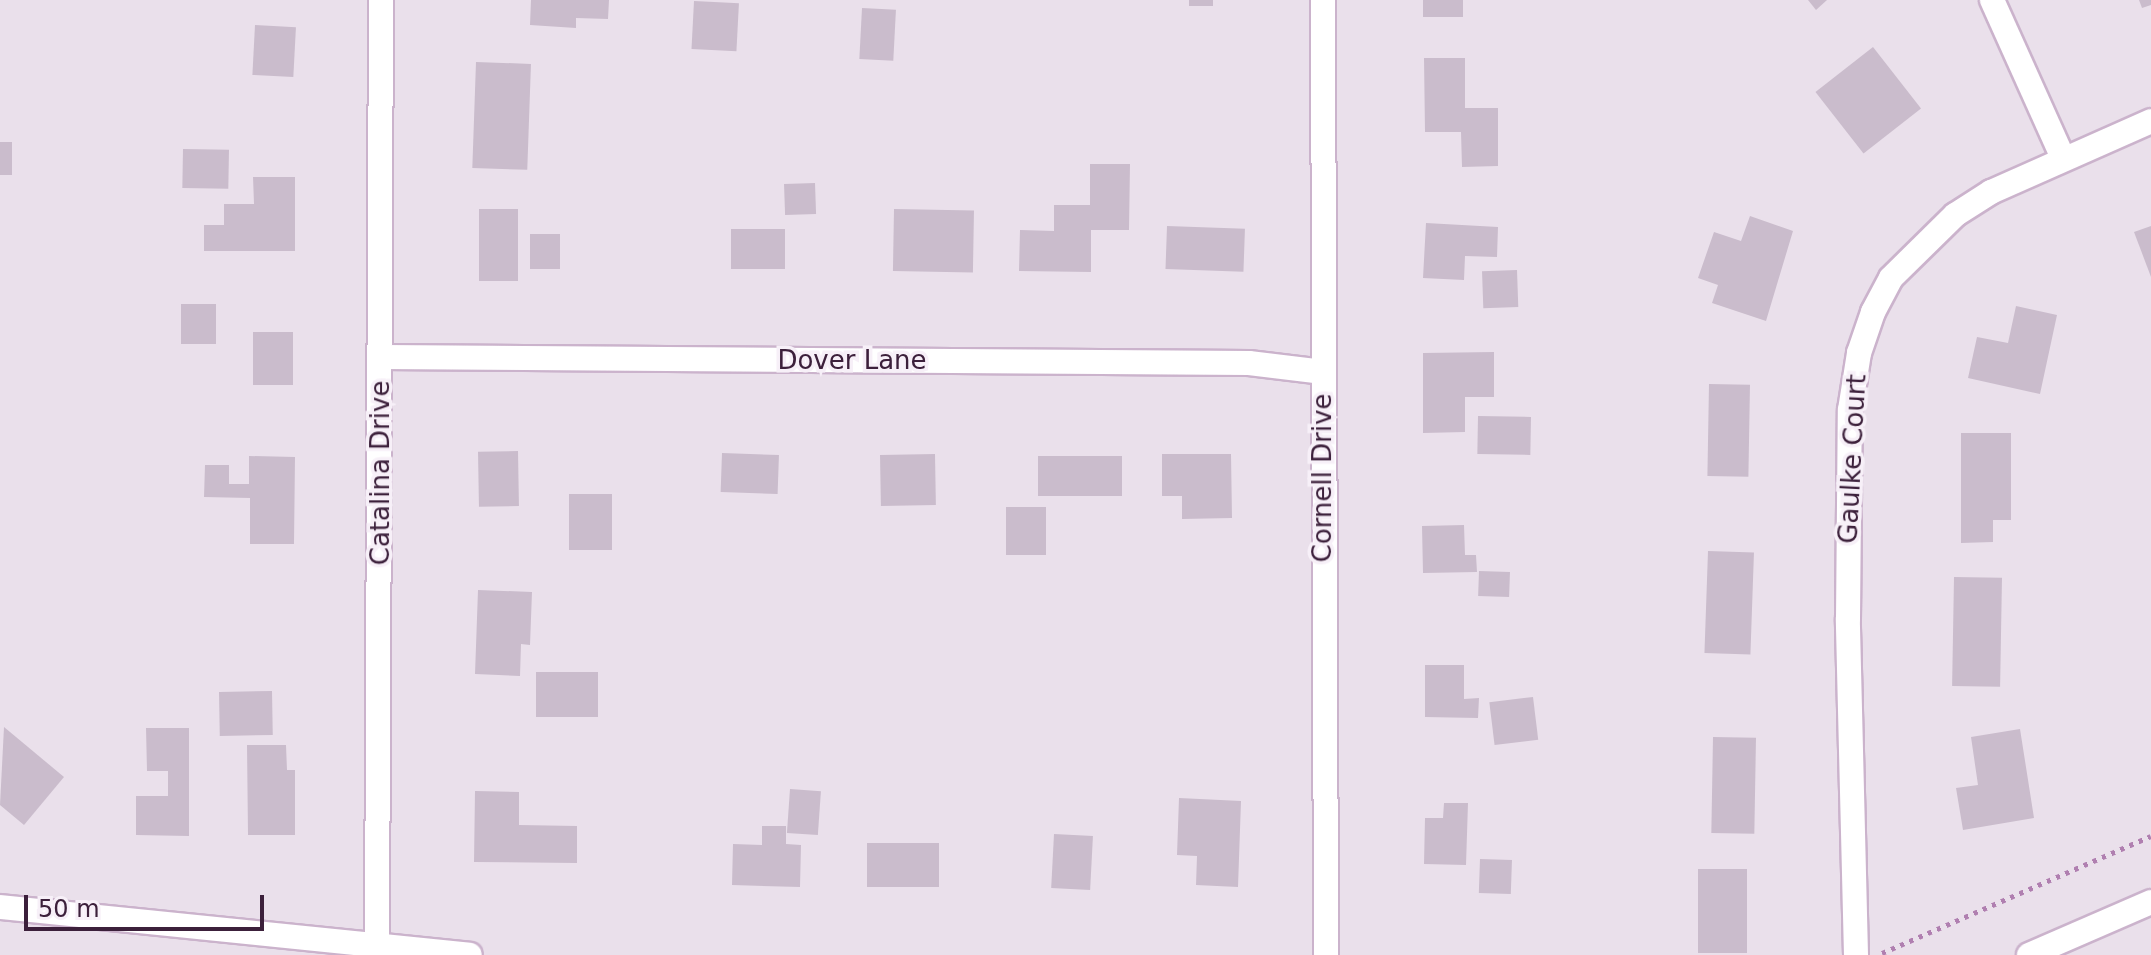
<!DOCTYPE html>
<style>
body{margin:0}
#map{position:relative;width:2151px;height:955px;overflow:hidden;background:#eae0eb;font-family:"DejaVu Sans",sans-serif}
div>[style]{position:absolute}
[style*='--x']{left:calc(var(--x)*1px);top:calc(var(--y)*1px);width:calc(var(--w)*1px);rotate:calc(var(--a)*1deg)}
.building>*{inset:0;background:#cabccc;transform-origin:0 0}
.path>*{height:5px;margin-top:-2.5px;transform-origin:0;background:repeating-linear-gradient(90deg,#b07fb0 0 4px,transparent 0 10px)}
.roads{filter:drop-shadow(2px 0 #cbb3cc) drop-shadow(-2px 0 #cbb3cc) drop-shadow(0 2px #cbb3cc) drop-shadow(0 -2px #cbb3cc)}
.street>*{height:24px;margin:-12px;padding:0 12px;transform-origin:12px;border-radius:12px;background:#fff}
.secondary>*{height:24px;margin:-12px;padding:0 12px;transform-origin:12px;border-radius:12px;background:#fff}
span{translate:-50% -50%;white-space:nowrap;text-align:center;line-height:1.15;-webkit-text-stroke:7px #f7f0f8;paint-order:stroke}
.street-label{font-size:26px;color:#3c203b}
.scale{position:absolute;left:24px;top:895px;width:240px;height:36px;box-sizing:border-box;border:4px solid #3c203b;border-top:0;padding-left:10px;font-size:24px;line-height:28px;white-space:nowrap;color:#3c203b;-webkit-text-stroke:6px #f7f0f8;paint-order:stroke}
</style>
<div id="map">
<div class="building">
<i style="clip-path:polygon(531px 0,609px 0,608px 19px,576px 18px,576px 28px,530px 25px)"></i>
<i style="left:1189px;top:0;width:24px;height:6px"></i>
<i style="left:1423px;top:0;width:40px;height:17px"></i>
<i style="clip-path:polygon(1808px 0,1827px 0,1816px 10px)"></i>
<i style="clip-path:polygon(2139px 0,2151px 0,2151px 5px,2142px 8px)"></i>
<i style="left:694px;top:1px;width:45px;height:48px;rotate:3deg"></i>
<i style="left:862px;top:8px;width:34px;height:51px;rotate:3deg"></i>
<i style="left:255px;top:25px;width:41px;height:50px;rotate:3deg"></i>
<i style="left:1873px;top:47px;width:78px;height:73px;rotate:52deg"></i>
<i style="clip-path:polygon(1424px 58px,1465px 58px,1465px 108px,1498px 108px,1498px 166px,1462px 167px,1461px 132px,1425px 132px)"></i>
<i style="left:476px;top:62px;width:55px;height:106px;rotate:2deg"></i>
<i style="left:0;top:142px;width:12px;height:33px"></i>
<i style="left:183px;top:149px;width:46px;height:39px;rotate:1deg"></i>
<i style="clip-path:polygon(1090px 164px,1130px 164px,1129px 230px,1091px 230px,1091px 272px,1019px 271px,1020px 230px,1054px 231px,1054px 205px,1090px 205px)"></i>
<i style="clip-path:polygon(253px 177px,295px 177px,295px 251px,204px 251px,204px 225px,224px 225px,224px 204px,254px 204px)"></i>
<i style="left:815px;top:183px;width:31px;height:31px;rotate:88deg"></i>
<i style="left:479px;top:209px;width:39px;height:72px"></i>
<i style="left:894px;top:209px;width:80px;height:62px;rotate:1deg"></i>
<i style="clip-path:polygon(1750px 216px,1793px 231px,1766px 321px,1712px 303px,1718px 285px,1698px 278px,1714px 232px,1741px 241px)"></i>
<i style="clip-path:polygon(1426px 223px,1498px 227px,1497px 257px,1465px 256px,1464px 280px,1423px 278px)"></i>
<i style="left:1167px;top:226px;width:78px;height:43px;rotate:2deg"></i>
<i style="clip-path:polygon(2151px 226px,2151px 277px,2134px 232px)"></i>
<i style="left:731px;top:229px;width:54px;height:40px"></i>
<i style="left:530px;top:234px;width:30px;height:35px"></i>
<i style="left:1517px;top:270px;width:37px;height:35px;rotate:88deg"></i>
<i style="left:216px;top:304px;width:40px;height:35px;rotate:90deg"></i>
<i style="clip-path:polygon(2016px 306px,2057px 315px,2040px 394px,1968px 378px,1977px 337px,2008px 343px)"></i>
<i style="left:253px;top:332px;width:40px;height:53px"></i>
<i style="clip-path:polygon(1494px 352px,1494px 397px,1465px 397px,1465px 432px,1423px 433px,1423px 353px)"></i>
<i style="left:1709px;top:384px;width:41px;height:92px;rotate:1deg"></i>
<i style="left:1478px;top:416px;width:53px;height:38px;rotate:1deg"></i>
<i style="clip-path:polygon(1961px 433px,2011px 433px,2011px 520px,1993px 520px,1993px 542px,1961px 543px)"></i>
<i style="left:518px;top:451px;width:55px;height:40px;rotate:89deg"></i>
<i style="left:722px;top:453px;width:57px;height:39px;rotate:2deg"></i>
<i style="left:935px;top:454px;width:51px;height:55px;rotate:89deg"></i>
<i style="clip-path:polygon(1162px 454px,1231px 454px,1232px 518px,1182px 519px,1182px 496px,1162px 496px)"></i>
<i style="clip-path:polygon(249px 456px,295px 457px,294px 544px,250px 544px,250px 498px,204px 497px,205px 465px,229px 465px,229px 484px,249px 484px)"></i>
<i style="left:1122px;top:456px;width:40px;height:84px;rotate:90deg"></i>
<i style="left:569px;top:494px;width:43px;height:56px"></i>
<i style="left:1006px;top:507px;width:40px;height:48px"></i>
<i style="clip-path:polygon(1464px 525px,1465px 555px,1476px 555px,1477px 572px,1423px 573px,1422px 526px)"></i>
<i style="left:1708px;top:551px;width:46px;height:102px;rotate:2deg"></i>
<i style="left:1479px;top:571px;width:31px;height:25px;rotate:2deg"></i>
<i style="left:1954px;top:577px;width:48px;height:109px;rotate:1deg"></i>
<i style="clip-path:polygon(478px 590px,532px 592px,530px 645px,521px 644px,520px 676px,475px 674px)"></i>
<i style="clip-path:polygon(1425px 665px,1464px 665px,1464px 699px,1479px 698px,1478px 718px,1425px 717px)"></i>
<i style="left:536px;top:672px;width:62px;height:45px"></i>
<i style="left:272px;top:691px;width:44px;height:53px;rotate:89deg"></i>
<i style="left:1533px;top:697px;width:43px;height:44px;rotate:83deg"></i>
<i style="clip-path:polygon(4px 727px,64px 777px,24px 825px,0 805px)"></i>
<i style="clip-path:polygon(146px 728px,189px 728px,189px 836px,136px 835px,136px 796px,168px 796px,168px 771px,147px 771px)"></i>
<i style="clip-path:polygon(2020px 729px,2034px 818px,1963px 830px,1956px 788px,1978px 785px,1971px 737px)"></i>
<i style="left:1713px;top:737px;width:43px;height:96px;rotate:1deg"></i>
<i style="clip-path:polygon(247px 745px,286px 745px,287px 770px,295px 770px,295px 835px,248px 835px)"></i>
<i style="left:790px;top:789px;width:31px;height:44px;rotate:4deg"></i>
<i style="clip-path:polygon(475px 791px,519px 792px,519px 825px,577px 826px,577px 863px,474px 862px)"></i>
<i style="clip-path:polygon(1179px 798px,1241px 801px,1238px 887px,1196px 885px,1197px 856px,1177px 855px)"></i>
<i style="clip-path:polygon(1444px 803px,1468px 803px,1466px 865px,1424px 864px,1425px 818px,1443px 818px)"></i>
<i style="clip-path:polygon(762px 826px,786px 826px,786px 844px,801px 845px,800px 887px,732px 885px,733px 844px,762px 845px)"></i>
<i style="left:1054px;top:834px;width:39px;height:54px;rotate:3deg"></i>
<i style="left:939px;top:843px;width:44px;height:72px;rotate:90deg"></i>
<i style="left:1480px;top:859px;width:32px;height:34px;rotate:2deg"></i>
<i style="left:1698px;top:869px;width:49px;height:84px"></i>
</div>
<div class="path">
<i style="--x:1882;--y:953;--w:293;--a:-23.5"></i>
</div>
<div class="roads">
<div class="street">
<i style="--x:1323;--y:0;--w:955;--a:89.82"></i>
<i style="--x:1992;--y:0;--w:173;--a:65.8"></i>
<i style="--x:382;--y:357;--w:867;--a:0.4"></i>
<i style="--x:1249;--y:363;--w:75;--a:6.9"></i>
<i style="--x:0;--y:907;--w:472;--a:5.8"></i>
<i style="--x:377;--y:946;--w:946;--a:-89.76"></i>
<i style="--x:1856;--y:955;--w:336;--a:-91.4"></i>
<i style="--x:1848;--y:619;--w:209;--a:-89.5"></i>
<i style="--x:1850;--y:410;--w:58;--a:-81"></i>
<i style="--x:1859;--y:353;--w:43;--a:-71.1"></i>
<i style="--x:1873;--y:312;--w:38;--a:-62"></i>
<i style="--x:1891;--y:278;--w:90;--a:-44.5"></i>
<i style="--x:1955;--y:215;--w:43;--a:-32.6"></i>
<i style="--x:1991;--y:192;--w:175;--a:-23.9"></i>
</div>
<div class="secondary">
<i style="--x:2029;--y:955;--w:133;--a:-23.5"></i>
</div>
</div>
<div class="street-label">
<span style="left:852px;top:361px">Dover Lane</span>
<span style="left:1853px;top:459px;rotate:-87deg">Gaulke Court</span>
<span style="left:381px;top:473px;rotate:-90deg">Catalina Drive</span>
<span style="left:1323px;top:478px;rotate:-90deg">Cornell Drive</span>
</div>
<div class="scale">50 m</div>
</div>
